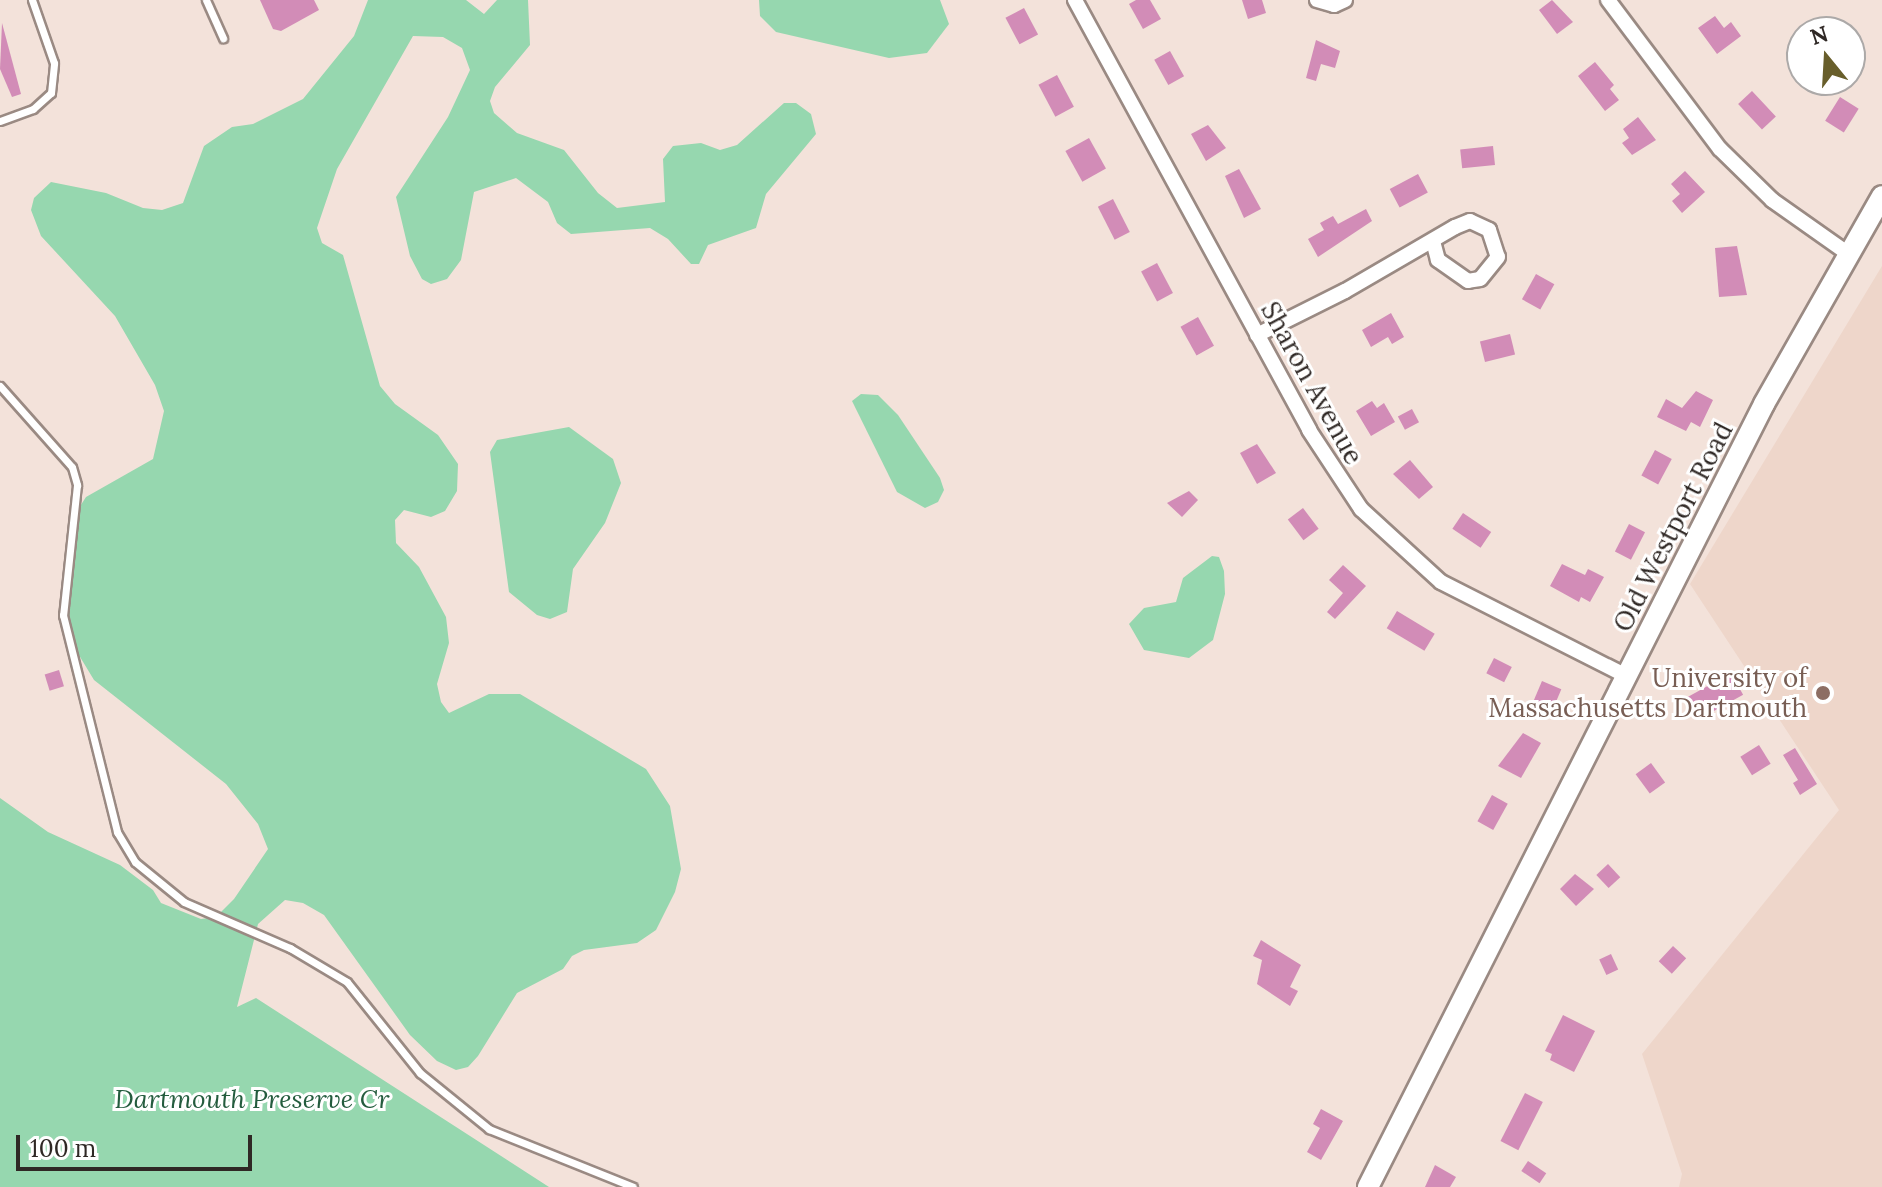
<!DOCTYPE html>
<style>
body{margin:0}
#map{position:relative;width:1882px;height:1187px;overflow:hidden;background:#f3e2da;font-family:Lora,serif}
div>[style]{position:absolute}
[style*='--x']{left:calc(var(--x)*1px);top:calc(var(--y)*1px);width:calc(var(--w)*1px);rotate:calc(var(--a)*1deg)}
.built>*{inset:0;background:#eed6ca}
.green>*{inset:0;background:#96d7af}
.building>*{inset:0;background:#d28cb7;transform-origin:0 0}
.roads{filter:drop-shadow(2px 0 #9a8a83) drop-shadow(-2px 0 #9a8a83) drop-shadow(0 2px #9a8a83) drop-shadow(0 -2px #9a8a83)}
.lane>*{height:7px;margin:-3.5px;padding:0 3.5px;transform-origin:3.5px;border-radius:3.5px;background:#fff}
.street>*{height:14px;margin:-7px;padding:0 7px;transform-origin:7px;border-radius:7px;background:#fff}
.secondary>*{height:20px;margin:-10px;padding:0 10px;transform-origin:10px;border-radius:10px;background:#fff}
.dots>*{width:22px;height:22px;translate:-50% -50%;box-sizing:border-box;border:4px solid #fff;border-radius:50%}
span{translate:-50% -50%;white-space:nowrap;text-align:center;line-height:1.15;-webkit-text-stroke:6px #fff;paint-order:stroke}
.street-label{font-size:26px;color:#2f2825}
.education-label{font-size:26px;color:#785e54}
.right{translate:-100% -50%;text-align:right}
.park-label{font-size:26px;color:#245c3e;font-style:italic}
.north{position:absolute;left:1786px;top:16px;width:80px;height:80px;box-sizing:border-box;background:#fff;border:2px solid #aca9a8;border-radius:50%;rotate:342deg;font-size:22px;font-weight:700;line-height:32px;text-align:center;color:#2f2825}
.north::after{content:'';display:block;margin:auto;width:28px;height:36px;background:#685e2b;clip-path:polygon(50% 0,100% 100%,50% 72%,0 100%)}
.scale{position:absolute;left:16px;top:1135px;width:236px;height:36px;box-sizing:border-box;border:4px solid #2f2825;border-top:0;padding-left:10px;font-size:24px;line-height:28px;white-space:nowrap;color:#2f2825;-webkit-text-stroke:6px #fff;paint-order:stroke}
</style>
<div id="map">
<div class="built">
<i style="clip-path:polygon(1882px 266px,1882px 1187px,1679px 1187px,1682px 1174px,1642px 1054px,1839px 810px,1690px 584px)"></i>
</div>
<div class="green">
<i style="clip-path:polygon(368px 0,466px 0,484px 14px,497px 0,528px 0,530px 45px,495px 87px,490px 101px,494px 113px,517px 133px,564px 150px,598px 193px,617px 208px,665px 202px,663px 159px,673px 146px,701px 143px,720px 150px,737px 145px,784px 103px,796px 103px,811px 114px,816px 134px,766px 194px,756px 228px,708px 245px,699px 264px,691px 264px,668px 239px,650px 228px,571px 234px,557px 223px,548px 202px,516px 178px,474px 192px,461px 260px,447px 279px,431px 284px,422px 279px,410px 256px,396px 197px,448px 117px,470px 70px,462px 48px,443px 37px,413px 36px,337px 169px,317px 228px,322px 243px,343px 255px,380px 386px,395px 404px,438px 435px,458px 464px,457px 491px,445px 511px,431px 517px,404px 510px,395px 520px,396px 543px,419px 567px,446px 617px,449px 643px,437px 684px,441px 702px,449px 713px,489px 694px,520px 694px,646px 769px,670px 806px,681px 869px,675px 892px,656px 930px,637px 943px,584px 950px,572px 956px,563px 969px,517px 993px,478px 1056px,468px 1067px,456px 1070px,437px 1061px,410px 1035px,324px 915px,303px 903px,285px 900px,258px 924px,237px 1007px,256px 998px,549px 1187px,0 1187px,0 798px,48px 832px,120px 865px,153px 890px,161px 903px,201px 919px,216px 917px,234px 899px,268px 849px,258px 824px,226px 784px,94px 680px,71px 642px,64px 566px,77px 511px,86px 497px,153px 459px,164px 411px,155px 385px,115px 316px,41px 236px,31px 210px,34px 198px,51px 182px,106px 193px,143px 208px,162px 210px,183px 203px,204px 146px,232px 127px,253px 124px,303px 99px,354px 36px)"></i>
<i style="clip-path:polygon(759px 0,940px 0,949px 24px,927px 53px,889px 58px,776px 32px,760px 16px)"></i>
<i style="clip-path:polygon(861px 394px,878px 395px,898px 415px,940px 478px,944px 490px,938px 502px,925px 508px,897px 492px,852px 401px)"></i>
<i style="clip-path:polygon(569px 427px,613px 459px,621px 483px,605px 523px,573px 569px,567px 612px,550px 619px,537px 615px,509px 592px,490px 452px,497px 440px)"></i>
<i style="clip-path:polygon(1212px 556px,1219px 557px,1224px 571px,1225px 594px,1213px 640px,1189px 658px,1144px 650px,1129px 624px,1144px 608px,1176px 602px,1183px 578px)"></i>
</div>
<div class="building">
<i style="clip-path:polygon(260px 0,314px 0,319px 10px,281px 31px,273px 29px)"></i>
<i style="clip-path:polygon(1136px 0,1150px 0,1161px 19px,1143px 29px,1129px 4px)"></i>
<i style="clip-path:polygon(1242px 0,1262px 0,1266px 13px,1248px 19px)"></i>
<i style="clip-path:polygon(1552px 0,1573px 22px,1557px 34px,1539px 10px)"></i>
<i style="left:1024px;top:8px;width:30px;height:21px;rotate:62deg"></i>
<i style="clip-path:polygon(1715px 16px,1724px 28px,1731px 22px,1741px 36px,1717px 54px,1698px 28px)"></i>
<i style="clip-path:polygon(2px 23px,21px 94px,12px 97px,0 69px)"></i>
<i style="clip-path:polygon(1316px 40px,1340px 51px,1335px 68px,1321px 64px,1316px 81px,1306px 78px)"></i>
<i style="left:1170px;top:51px;width:29px;height:18px;rotate:61deg"></i>
<i style="clip-path:polygon(1595px 62px,1614px 85px,1610px 89px,1619px 100px,1605px 111px,1578px 76px)"></i>
<i style="left:1057px;top:75px;width:36px;height:21px;rotate:62deg"></i>
<i style="left:1752px;top:91px;width:35px;height:19px;rotate:47deg"></i>
<i style="left:1840px;top:97px;width:22px;height:28px;rotate:32deg"></i>
<i style="clip-path:polygon(1638px 117px,1656px 140px,1632px 155px,1622px 143px,1629px 138px,1623px 129px)"></i>
<i style="clip-path:polygon(1208px 125px,1226px 148px,1206px 161px,1191px 134px)"></i>
<i style="left:1089px;top:138px;width:35px;height:27px;rotate:61deg"></i>
<i style="left:1493px;top:146px;width:19px;height:33px;rotate:84deg"></i>
<i style="clip-path:polygon(1239px 169px,1261px 209px,1244px 218px,1225px 176px)"></i>
<i style="clip-path:polygon(1685px 171px,1705px 192px,1682px 213px,1672px 201px,1680px 194px,1671px 184px)"></i>
<i style="left:1418px;top:174px;width:21px;height:32px;rotate:62deg"></i>
<i style="left:1113px;top:199px;width:37px;height:17px;rotate:63deg"></i>
<i style="clip-path:polygon(1366px 209px,1372px 221px,1318px 257px,1308px 239px,1324px 230px,1320px 223px,1333px 216px,1338px 224px)"></i>
<i style="clip-path:polygon(1737px 246px,1747px 295px,1719px 297px,1715px 248px)"></i>
<i style="left:1157px;top:263px;width:34px;height:18px;rotate:62deg"></i>
<i style="left:1536px;top:274px;width:21px;height:29px;rotate:29deg"></i>
<i style="clip-path:polygon(1391px 313px,1404px 337px,1392px 344px,1388px 337px,1371px 347px,1362px 330px)"></i>
<i style="left:1198px;top:317px;width:33px;height:20px;rotate:61deg"></i>
<i style="left:1510px;top:334px;width:21px;height:31px;rotate:76deg"></i>
<i style="clip-path:polygon(1696px 391px,1713px 400px,1700px 427px,1691px 422px,1686px 431px,1657px 417px,1666px 399px,1682px 408px)"></i>
<i style="clip-path:polygon(1372px 401px,1377px 408px,1384px 403px,1395px 422px,1371px 436px,1356px 411px)"></i>
<i style="left:1412px;top:409px;width:15px;height:16px;rotate:62deg"></i>
<i style="clip-path:polygon(1257px 444px,1276px 473px,1257px 484px,1240px 453px)"></i>
<i style="left:1655px;top:450px;width:19px;height:29px;rotate:28deg"></i>
<i style="clip-path:polygon(1410px 460px,1433px 487px,1419px 499px,1393px 474px)"></i>
<i style="clip-path:polygon(1189px 491px,1198px 500px,1182px 517px,1167px 503px)"></i>
<i style="left:1303px;top:508px;width:26px;height:19px;rotate:53deg"></i>
<i style="left:1463px;top:513px;width:34px;height:19px;rotate:34deg"></i>
<i style="left:1629px;top:524px;width:18px;height:31px;rotate:27deg"></i>
<i style="clip-path:polygon(1562px 564px,1585px 575px,1588px 569px,1604px 577px,1590px 602px,1581px 597px,1579px 602px,1550px 586px)"></i>
<i style="clip-path:polygon(1343px 565px,1366px 586px,1335px 619px,1327px 612px,1343px 593px,1329px 580px)"></i>
<i style="left:1397px;top:611px;width:44px;height:20px;rotate:31deg"></i>
<i style="left:1494px;top:658px;width:20px;height:17px;rotate:27deg"></i>
<i style="left:59px;top:670px;width:17px;height:15px;rotate:73deg"></i>
<i style="left:1731px;top:673px;width:25px;height:50px;rotate:61deg"></i>
<i style="left:1542px;top:681px;width:21px;height:29px;rotate:23deg"></i>
<i style="clip-path:polygon(1523px 733px,1541px 743px,1521px 778px,1498px 766px)"></i>
<i style="left:1759px;top:745px;width:22px;height:22px;rotate:58deg"></i>
<i style="clip-path:polygon(1795px 748px,1817px 784px,1800px 795px,1793px 783px,1798px 780px,1783px 755px)"></i>
<i style="left:1651px;top:763px;width:24px;height:19px;rotate:54deg"></i>
<i style="left:1492px;top:795px;width:18px;height:30px;rotate:29deg"></i>
<i style="left:1608px;top:864px;width:18px;height:16px;rotate:47deg"></i>
<i style="clip-path:polygon(1575px 874px,1594px 889px,1576px 906px,1560px 889px)"></i>
<i style="clip-path:polygon(1261px 940px,1301px 965px,1290px 987px,1298px 991px,1290px 1006px,1257px 984px,1262px 960px,1253px 956px)"></i>
<i style="left:1673px;top:946px;width:18px;height:21px;rotate:43deg"></i>
<i style="left:1611px;top:954px;width:17px;height:13px;rotate:65deg"></i>
<i style="clip-path:polygon(1563px 1015px,1595px 1031px,1574px 1072px,1550px 1060px,1552px 1054px,1545px 1051px)"></i>
<i style="left:1525px;top:1093px;width:20px;height:54px;rotate:27deg"></i>
<i style="clip-path:polygon(1321px 1109px,1343px 1121px,1321px 1160px,1307px 1152px,1320px 1128px,1313px 1124px)"></i>
<i style="left:1528px;top:1161px;width:22px;height:12px;rotate:34deg"></i>
<i style="clip-path:polygon(1435px 1165px,1456px 1177px,1450px 1187px,1425px 1187px)"></i>
</div>
<div class="roads">
<div class="lane">
<i style="--x:206;--y:0;--w:42;--a:65.9"></i>
<i style="--x:0;--y:121;--w:35;--a:-20"></i>
<i style="--x:33;--y:109;--w:24;--a:-42"></i>
<i style="--x:51;--y:93;--w:30;--a:-84"></i>
<i style="--x:54;--y:63;--w:67;--a:-109.2"></i>
<i style="--x:0;--y:386;--w:108;--a:48.4"></i>
<i style="--x:72;--y:467;--w:19;--a:74"></i>
<i style="--x:77;--y:485;--w:131;--a:96.1"></i>
<i style="--x:63;--y:615;--w:224;--a:76"></i>
<i style="--x:117;--y:832;--w:35;--a:59"></i>
<i style="--x:135;--y:862;--w:63;--a:39.2"></i>
<i style="--x:184;--y:902;--w:116;--a:23.5"></i>
<i style="--x:290;--y:948;--w:66;--a:30.8"></i>
<i style="--x:347;--y:982;--w:117;--a:51.3"></i>
<i style="--x:420;--y:1073;--w:89;--a:39.1"></i>
<i style="--x:489;--y:1129;--w:155;--a:21.9"></i>
</div>
<div class="street">
<i style="--x:1075;--y:0;--w:490;--a:61.4"></i>
<i style="--x:1309;--y:430;--w:95;--a:56.6"></i>
<i style="--x:1361;--y:509;--w:108;--a:42.4"></i>
<i style="--x:1441;--y:582;--w:208;--a:26.9"></i>
<i style="--x:1317;--y:0;--w:18;--a:16"></i>
<i style="--x:1334;--y:5;--w:12;--a:-24"></i>
<i style="--x:1608;--y:0;--w:186;--a:53.1"></i>
<i style="--x:1720;--y:149;--w:73;--a:44.4"></i>
<i style="--x:1772;--y:200;--w:92;--a:35.2"></i>
<i style="--x:1257;--y:335;--w:98;--a:-26.6"></i>
<i style="--x:1345;--y:291;--w:127;--a:-30.2"></i>
<i style="--x:1455;--y:227;--w:16;--a:-22"></i>
<i style="--x:1470;--y:221;--w:21;--a:25"></i>
<i style="--x:1489;--y:230;--w:28;--a:72"></i>
<i style="--x:1498;--y:257;--w:28;--a:129"></i>
<i style="--x:1480;--y:279;--w:12;--a:171"></i>
<i style="--x:1468;--y:281;--w:37;--a:-145"></i>
<i style="--x:1438;--y:260;--w:20;--a:-105"></i>
</div>
<div class="secondary">
<i style="--x:1368;--y:1187;--w:877;--a:-63.17"></i>
<i style="--x:1764;--y:404;--w:239;--a:-60.4"></i>
</div>
</div>
<div class="dots">
<i style="left:1823px;top:693px;background:#8d6e63"></i>
</div>
<div class="street-label">
<span style="left:1312px;top:383px;rotate:61deg">Sharon Avenue</span>
<span style="left:1673px;top:527px;rotate:-63deg">Old Westport Road</span>
</div>
<div class="education-label">
<span class="right" style="left:1807px;top:693px">University of<br>Massachusetts Dartmouth</span>
</div>
<div class="park-label">
<span style="left:252px;top:1099px">Dartmouth Preserve Cr</span>
</div>
<div class="north">N</div>
<div class="scale">100 m</div>
</div>
